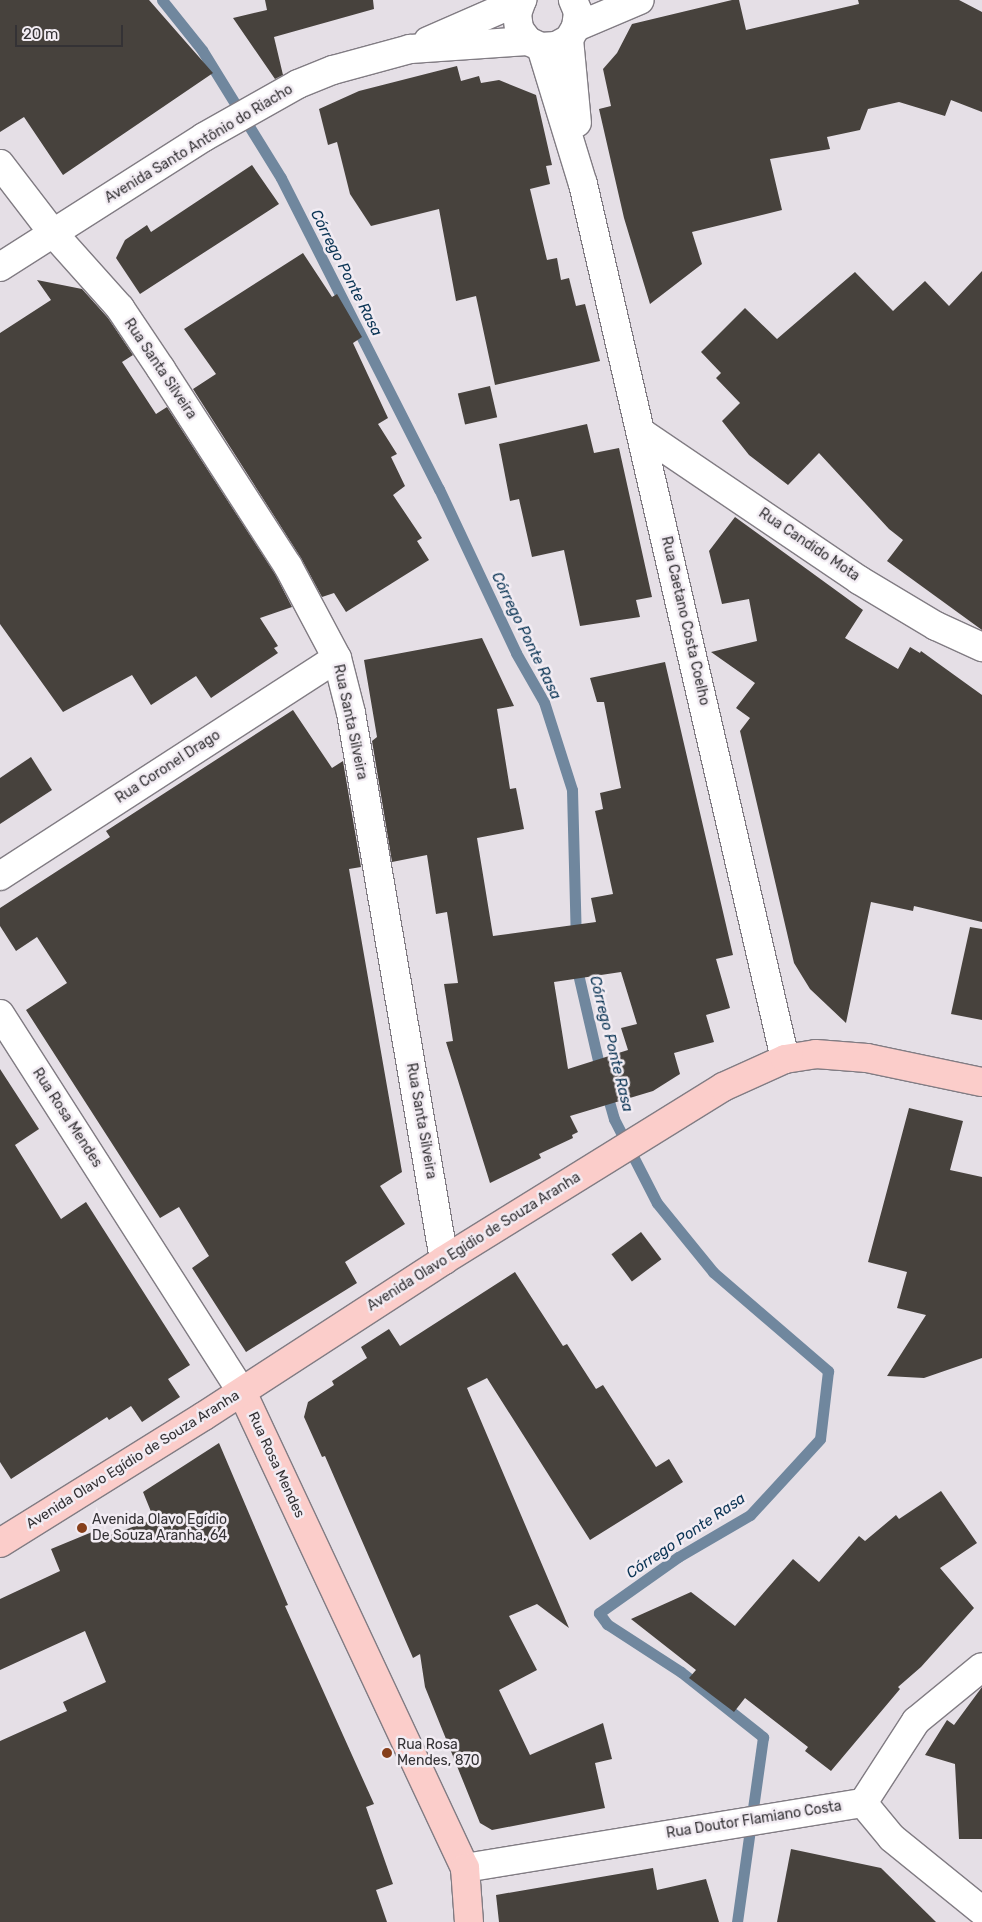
<!DOCTYPE html>
<meta charset="utf-8">
<style>
body{margin:0}
#map{position:relative;width:982px;height:1922px;overflow:hidden;background:#e5dfe6;font-family:Rubik,sans-serif}
div>[style]{position:absolute}
[style*='--x']{left:calc(var(--x)*1px);top:calc(var(--y)*1px);width:calc(var(--w)*1px);rotate:calc(var(--a)*1deg)}
.stream>*{height:11px;margin:-5.5px;padding:0 5.5px;transform-origin:5.5px;border-radius:5.5px;background:#70879e}
.building>*{inset:0;background:#47423d;transform-origin:0 0}
.roads{filter:drop-shadow(1px 0 #817c83) drop-shadow(-1px 0 #817c83) drop-shadow(0 1px #817c83) drop-shadow(0 -1px #817c83)}
.minor>*{height:28px;margin:-14px;padding:0 14px;transform-origin:14px;border-radius:14px;background:#fff}
.major>*{height:28px;margin:-14px;padding:0 14px;transform-origin:14px;border-radius:14px;background:#fbcdca}
.dots>*{width:14px;height:14px;translate:-50% -50%;box-sizing:border-box;border:2px solid #f2ecf3;border-radius:50%}
span{translate:-50% -50%;white-space:nowrap;text-align:center;line-height:1.15;-webkit-text-stroke:5px #f2ecf3;paint-order:stroke}
.street-label{font-size:14px;color:#343235}
.poi-label{font-size:14px;color:#343235}
.left{translate:0 -50%;text-align:left}
.water-label{font-size:15px;color:#0a3454;font-style:italic}
.scale{position:absolute;left:15px;top:25px;width:108px;height:22px;box-sizing:border-box;border:2px solid #343235;border-top:0;padding-left:6px;font-size:15px;line-height:18px;white-space:nowrap;color:#343235;-webkit-text-stroke:4px #f2ecf3;paint-order:stroke}
</style>
<div id="map">
<div class="stream">
<i style="--x:162;--y:0;--w:64;--a:51.3"></i>
<i style="--x:202;--y:50;--w:150;--a:58.3"></i>
<i style="--x:281;--y:178;--w:349;--a:63.1"></i>
<i style="--x:439;--y:489;--w:181;--a:64.8"></i>
<i style="--x:516;--y:653;--w:56;--a:60.3"></i>
<i style="--x:544;--y:702;--w:92;--a:72.3"></i>
<i style="--x:572;--y:790;--w:149;--a:88.5"></i>
<i style="--x:576;--y:965;--w:111;--a:77"></i>
<i style="--x:606;--y:1091;--w:29;--a:74"></i>
<i style="--x:614;--y:1119;--w:94;--a:62.9"></i>
<i style="--x:657;--y:1203;--w:89;--a:50.9"></i>
<i style="--x:713;--y:1272;--w:152;--a:40.7"></i>
<i style="--x:828;--y:1371;--w:68;--a:96.7"></i>
<i style="--x:820;--y:1439;--w:103;--a:132.6"></i>
<i style="--x:750;--y:1515;--w:83;--a:149.7"></i>
<i style="--x:678;--y:1557;--w:97;--a:144.7"></i>
<i style="--x:599;--y:1613;--w:14;--a:54"></i>
<i style="--x:607;--y:1624;--w:88;--a:33"></i>
<i style="--x:681;--y:1672;--w:105;--a:38.4"></i>
<i style="--x:763;--y:1737;--w:187;--a:98"></i>
</div>
<div class="building">
<i style="clip-path:polygon(0 0,149px 0,213px 73px,63px 175px,24px 117px,0 132px)"></i>
<i style="clip-path:polygon(265px 0,373px 0,374px 9px,274px 37px,283px 75px,275px 79px,233px 18px,267px 10px)"></i>
<i style="clip-path:polygon(732px 0,739px 0,746px 30px,859px 4px,858px 0,959px 0,982px 12px,982px 112px,951px 100px,945px 116px,899px 102px,868px 109px,860px 130px,827px 137px,830px 149px,770px 159px,782px 210px,692px 232px,702px 264px,650px 304px,624px 218px,599px 109px,611px 106px,603px 69px,617px 53px,632px 24px)"></i>
<i style="clip-path:polygon(457px 66px,461px 81px,479px 76px,481px 83px,499px 80px,536px 95px,552px 165px,546px 166px,550px 184px,530px 189px,547px 260px,557px 258px,561px 280px,569px 278px,576px 306px,585px 304px,600px 361px,495px 385px,476px 296px,456px 301px,439px 209px,371px 226px,350px 194px,337px 142px,328px 145px,319px 109px,359px 91px)"></i>
<i style="clip-path:polygon(252px 165px,279px 204px,140px 294px,116px 258px,125px 240px,147px 225px,151px 232px)"></i>
<i style="clip-path:polygon(303px 253px,332px 297px,337px 294px,362px 337px,353px 343px,388px 418px,378px 424px,397px 454px,391px 457px,405px 486px,393px 495px,422px 538px,417px 541px,429px 560px,346px 612px,334px 593px,322px 597px,301px 558px,193px 389px,216px 374px,184px 329px)"></i>
<i style="clip-path:polygon(982px 271px,982px 630px,887px 561px,903px 540px,889px 529px,819px 453px,788px 485px,749px 455px,722px 421px,740px 403px,716px 378px,721px 373px,701px 352px,745px 308px,777px 339px,855px 272px,893px 311px,925px 281px,949px 306px)"></i>
<i style="clip-path:polygon(37px 280px,82px 289px,108px 318px,133px 355px,122px 362px,156px 414px,167px 407px,275px 574px,292px 607px,260px 618px,278px 646px,274px 648px,278px 653px,211px 698px,196px 676px,151px 705px,132px 675px,63px 712px,0 624px,0 333px,51px 300px)"></i>
<i style="left:490px;top:386px;width:32px;height:33px;rotate:77deg"></i>
<i style="clip-path:polygon(587px 424px,594px 453px,619px 448px,652px 597px,636px 600px,640px 617px,580px 626px,564px 550px,532px 557px,519px 499px,510px 501px,499px 444px)"></i>
<i style="clip-path:polygon(735px 517px,863px 610px,845px 638px,898px 669px,910px 647px,920px 653px,921px 651px,982px 695px,982px 922px,914px 906px,913px 911px,871px 902px,846px 1023px,810px 989px,794px 963px,740px 731px,750px 718px,736px 708px,755px 683px,711px 652px,757px 641px,749px 599px,722px 604px,709px 551px)"></i>
<i style="clip-path:polygon(evenodd,482px 638px,514px 706px,497px 709px,510px 789px,516px 788px,524px 829px,477px 838px,493px 936px,596px 922px,591px 898px,613px 894px,595px 811px,603px 809px,600px 793px,621px 788px,604px 702px,597px 702px,590px 678px,665px 662px,733px 955px,716px 959px,730px 1008px,706px 1015px,714px 1042px,674px 1053px,680px 1074px,653px 1091px,570px 1116px,578px 1132px,572px 1135px,573px 1138px,539px 1154px,541px 1158px,490px 1183px,446px 1042px,453px 1041px,444px 984px,458px 983px,447px 912px,436px 914px,427px 855px,392px 862px,372px 741px,377px 737px,364px 660px,482px 638px,621px 972px,637px 1024px,621px 1028px,628px 1050px,568px 1069px,554px 982px,621px 972px)"></i>
<i style="clip-path:polygon(293px 710px,332px 768px,343px 761px,361px 867px,349px 869px,402px 1172px,380px 1186px,405px 1224px,345px 1262px,357px 1283px,246px 1352px,192px 1268px,209px 1256px,179px 1207px,160px 1218px,26px 1010px,67px 983px,37px 937px,16px 951px,0 926px,0 908px,110px 837px,106px 831px)"></i>
<i style="clip-path:polygon(31px 757px,52px 790px,0 824px,0 778px)"></i>
<i style="clip-path:polygon(970px 927px,982px 929px,982px 1020px,951px 1014px)"></i>
<i style="clip-path:polygon(0 1069px,39px 1129px,15px 1145px,61px 1219px,86px 1202px,190px 1365px,168px 1379px,180px 1397px,142px 1422px,131px 1406px,109px 1420px,107px 1417px,11px 1479px,0 1462px)"></i>
<i style="clip-path:polygon(909px 1108px,963px 1121px,950px 1170px,982px 1177px,982px 1358px,924px 1378px,887px 1376px,926px 1315px,897px 1308px,907px 1272px,868px 1262px)"></i>
<i style="left:641px;top:1232px;width:34px;height:37px;rotate:53deg"></i>
<i style="clip-path:polygon(515px 1272px,563px 1346px,567px 1344px,596px 1389px,603px 1385px,656px 1467px,669px 1459px,683px 1482px,590px 1540px,487px 1378px,467px 1388px,569px 1628px,537px 1604px,509px 1616px,537px 1670px,499px 1690px,530px 1755px,603px 1723px,612px 1759px,595px 1763px,605px 1808px,492px 1830px,480px 1823px,425px 1687px,420px 1654px,413px 1658px,325px 1456px,322px 1457px,304px 1417px,308px 1402px,334px 1385px,332px 1381px,367px 1358px,361px 1347px,389px 1329px,400px 1346px)"></i>
<i style="clip-path:polygon(219px 1443px,288px 1605px,285px 1606px,374px 1804px,366px 1807px,393px 1884px,376px 1890px,387px 1922px,0 1922px,0 1741px,67px 1711px,63px 1702px,106px 1682px,85px 1631px,0 1670px,0 1599px,60px 1571px,51px 1549px,97px 1530px,100px 1539px,154px 1519px,143px 1492px)"></i>
<i style="clip-path:polygon(941px 1491px,977px 1543px,940px 1568px,974px 1608px,921px 1667px,898px 1687px,900px 1689px,831px 1771px,805px 1751px,808px 1747px,745px 1698px,734px 1712px,689px 1678px,696px 1670px,631px 1619px,691px 1592px,735px 1626px,793px 1559px,819px 1582px,859px 1536px,865px 1541px,896px 1515px,899px 1519px)"></i>
<i style="clip-path:polygon(982px 1687px,982px 1839px,959px 1839px,955px 1764px,925px 1755px,947px 1720px,954px 1725px)"></i>
<i style="clip-path:polygon(791px 1849px,881px 1868px,936px 1922px,777px 1922px)"></i>
<i style="clip-path:polygon(653px 1868px,657px 1890px,706px 1879px,719px 1922px,499px 1922px,496px 1895px)"></i>
</div>
<div class="roads">
<div class="minor">
<i style="--x:522;--y:0;--w:15;--a:110"></i>
<i style="--x:517;--y:14;--w:15;--a:82"></i>
<i style="--x:519;--y:29;--w:15;--a:53"></i>
<i style="--x:528;--y:41;--w:14;--a:25"></i>
<i style="--x:541;--y:47;--w:15;--a:-4"></i>
<i style="--x:556;--y:46;--w:15;--a:-28"></i>
<i style="--x:569;--y:39;--w:14;--a:-60"></i>
<i style="--x:576;--y:27;--w:15;--a:-82"></i>
<i style="--x:578;--y:12;--w:13;--a:-113"></i>
<i style="--x:576;--y:27;--w:69;--a:-22.9"></i>
<i style="--x:569;--y:39;--w:84;--a:84.6"></i>
<i style="--x:428;--y:41;--w:103;--a:-23.6"></i>
<i style="--x:541;--y:47;--w:143;--a:73"></i>
<i style="--x:583;--y:184;--w:898;--a:77"></i>
<i style="--x:0;--y:164;--w:87;--a:52.5"></i>
<i style="--x:53;--y:233;--w:101;--a:48.2"></i>
<i style="--x:120;--y:308;--w:73;--a:56.1"></i>
<i style="--x:161;--y:369;--w:234;--a:57.2"></i>
<i style="--x:288;--y:566;--w:104;--a:62"></i>
<i style="--x:337;--y:658;--w:57;--a:75.7"></i>
<i style="--x:351;--y:713;--w:555;--a:80.35"></i>
<i style="--x:0;--y:267;--w:242;--a:-32.5"></i>
<i style="--x:204;--y:137;--w:108;--a:-29.4"></i>
<i style="--x:298;--y:84;--w:38;--a:-22"></i>
<i style="--x:333;--y:70;--w:80;--a:-15.3"></i>
<i style="--x:410;--y:49;--w:118;--a:-3.9"></i>
<i style="--x:642;--y:433;--w:262;--a:34.1"></i>
<i style="--x:859;--y:580;--w:90;--a:30.9"></i>
<i style="--x:936;--y:626;--w:51;--a:24.5"></i>
<i style="--x:0;--y:876;--w:401;--a:-32.9"></i>
<i style="--x:0;--y:1014;--w:449;--a:57.4"></i>
<i style="--x:863;--y:1803;--w:45;--a:50.4"></i>
<i style="--x:892;--y:1838;--w:116;--a:39"></i>
<i style="--x:465;--y:1868;--w:403;--a:-9.3"></i>
<i style="--x:863;--y:1803;--w:98;--a:-57.1"></i>
<i style="--x:916;--y:1721;--w:85;--a:-39.3"></i>
</div>
<div class="major">
<i style="--x:242;--y:1392;--w:526;--a:64.9"></i>
<i style="--x:465;--y:1868;--w:54;--a:85.8"></i>
<i style="--x:0;--y:1543;--w:240;--a:-31.9"></i>
<i style="--x:204;--y:1416;--w:286;--a:-33"></i>
<i style="--x:444;--y:1260;--w:328;--a:-31.8"></i>
<i style="--x:723;--y:1087;--w:68;--a:-24.3"></i>
<i style="--x:785;--y:1059;--w:31;--a:-9"></i>
<i style="--x:816;--y:1054;--w:51;--a:4.5"></i>
<i style="--x:867;--y:1058;--w:117;--a:11.8"></i>
</div>
</div>
<div class="dots">
<i style="left:82px;top:1528px;background:#863f1b"></i>
<i style="left:387px;top:1753px;background:#863f1b"></i>
</div>
<div class="street-label">
<span style="left:199px;top:144px;rotate:-31deg">Avenida Santo Antônio do Riacho</span>
<span style="left:160px;top:369px;rotate:56deg">Rua Santa Silveira</span>
<span style="left:809px;top:545px;rotate:34deg">Rua Candido Mota</span>
<span style="left:685px;top:621px;rotate:77deg">Rua Caetano Costa Coelho</span>
<span style="left:350px;top:722px;rotate:78deg">Rua Santa Silveira</span>
<span style="left:168px;top:767px;rotate:-33deg">Rua Coronel Drago</span>
<span style="left:67px;top:1118px;rotate:57deg">Rua Rosa Mendes</span>
<span style="left:421px;top:1121px;rotate:80deg">Rua Santa Silveira</span>
<span style="left:474px;top:1242px;rotate:-32deg">Avenida Olavo Egídio de Souza Aranha</span>
<span style="left:133px;top:1460px;rotate:-32deg">Avenida Olavo Egídio de Souza Aranha</span>
<span style="left:276px;top:1465px;rotate:65deg">Rua Rosa Mendes</span>
<span style="left:754px;top:1820px;rotate:-9deg">Rua Doutor Flamiano Costa</span>
</div>
<div class="poi-label">
<span class="left" style="left:92px;top:1528px">Avenida Olavo Egídio<br>De Souza Aranha, 64</span>
<span class="left" style="left:397px;top:1753px">Rua Rosa<br>Mendes, 870</span>
</div>
<div class="water-label">
<span style="left:346px;top:273px;rotate:63deg">Córrego Ponte Rasa</span>
<span style="left:526px;top:636px;rotate:64deg">Córrego Ponte Rasa</span>
<span style="left:611px;top:1044px;rotate:76deg">Córrego Ponte Rasa</span>
<span style="left:686px;top:1536px;rotate:-34deg">Córrego Ponte Rasa</span>
</div>
<div class="scale">20 m</div>
</div>
